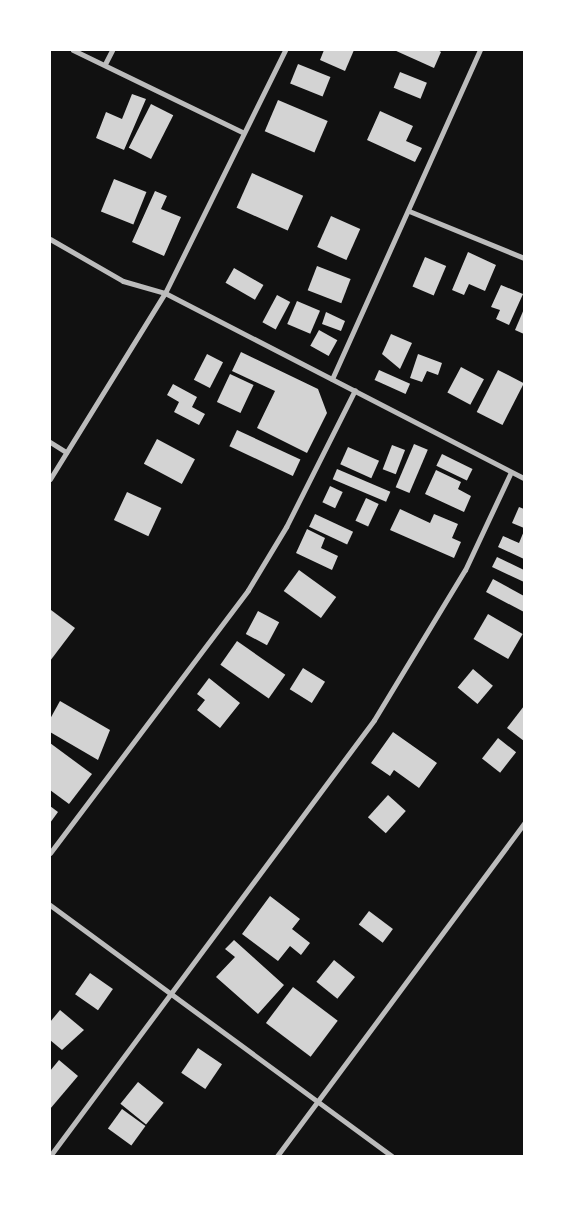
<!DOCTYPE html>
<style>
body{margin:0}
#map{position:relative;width:574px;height:1206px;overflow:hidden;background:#111;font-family:Bitter,serif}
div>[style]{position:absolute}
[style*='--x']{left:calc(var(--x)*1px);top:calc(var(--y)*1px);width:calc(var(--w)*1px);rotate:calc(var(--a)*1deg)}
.building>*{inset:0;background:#d3d3d3;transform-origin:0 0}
.minor>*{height:5px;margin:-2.5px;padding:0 2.5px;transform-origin:2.5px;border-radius:2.5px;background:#bcbcbc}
span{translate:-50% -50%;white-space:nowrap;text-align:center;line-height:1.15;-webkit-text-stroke:5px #fff;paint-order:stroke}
.frame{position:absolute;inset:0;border:51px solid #fff;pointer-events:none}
</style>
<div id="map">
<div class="building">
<i style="clip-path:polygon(324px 50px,354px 50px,345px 71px,320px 60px)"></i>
<i style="clip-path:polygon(394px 50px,438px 50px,441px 52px,434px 68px)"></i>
<i style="left:298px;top:64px;width:35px;height:21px;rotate:22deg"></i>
<i style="left:400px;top:72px;width:29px;height:17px;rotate:22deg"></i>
<i style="clip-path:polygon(132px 94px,146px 99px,124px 150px,96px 138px,106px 112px,122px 119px)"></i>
<i style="left:278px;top:100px;width:54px;height:34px;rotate:23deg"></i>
<i style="left:151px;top:104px;width:25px;height:49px;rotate:27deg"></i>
<i style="clip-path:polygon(380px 111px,413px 126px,406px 141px,422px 148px,415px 162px,367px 140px)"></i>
<i style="left:252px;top:173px;width:56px;height:38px;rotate:24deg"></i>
<i style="left:114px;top:179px;width:35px;height:35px;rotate:22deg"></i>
<i style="clip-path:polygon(155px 191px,167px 196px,161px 209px,181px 217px,164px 256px,132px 242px)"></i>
<i style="left:331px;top:216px;width:32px;height:34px;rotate:24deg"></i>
<i style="clip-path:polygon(468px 252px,496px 265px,485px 291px,469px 284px,464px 295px,452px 290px)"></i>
<i style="left:425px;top:257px;width:23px;height:32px;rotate:23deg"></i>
<i style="left:317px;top:266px;width:36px;height:26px;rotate:21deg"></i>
<i style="left:234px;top:268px;width:34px;height:17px;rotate:30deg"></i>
<i style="clip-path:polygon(501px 285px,523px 294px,509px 325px,496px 319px,500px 310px,491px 307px)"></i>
<i style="left:277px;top:295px;width:15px;height:31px;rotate:28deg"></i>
<i style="left:297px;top:301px;width:25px;height:25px;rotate:23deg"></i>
<i style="clip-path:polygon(524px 309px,524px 334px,515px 330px)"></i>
<i style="clip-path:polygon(326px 312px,345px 321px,341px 331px,322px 324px)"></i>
<i style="left:319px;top:330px;width:21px;height:18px;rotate:29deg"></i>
<i style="clip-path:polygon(391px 334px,412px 343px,400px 369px,382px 354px)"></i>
<i style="clip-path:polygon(241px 352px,318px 389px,327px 413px,307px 453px,257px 428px,275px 391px,232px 371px)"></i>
<i style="left:207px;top:354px;width:18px;height:29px;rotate:27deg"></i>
<i style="clip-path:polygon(418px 354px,442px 363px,438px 375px,427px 371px,422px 382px,410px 378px)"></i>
<i style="left:461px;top:367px;width:26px;height:29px;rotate:28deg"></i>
<i style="left:379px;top:370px;width:34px;height:11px;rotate:24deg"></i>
<i style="left:498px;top:370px;width:29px;height:47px;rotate:27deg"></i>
<i style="left:230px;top:374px;width:26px;height:31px;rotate:25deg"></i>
<i style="clip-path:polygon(173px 384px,197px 397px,192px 407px,205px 414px,199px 425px,174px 412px,179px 402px,167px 395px)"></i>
<i style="left:237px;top:430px;width:70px;height:18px;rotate:25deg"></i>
<i style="left:157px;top:439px;width:43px;height:28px;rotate:28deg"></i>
<i style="left:414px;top:444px;width:15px;height:47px;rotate:23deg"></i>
<i style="left:392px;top:445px;width:14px;height:26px;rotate:21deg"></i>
<i style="left:348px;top:447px;width:34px;height:19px;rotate:24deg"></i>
<i style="left:442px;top:454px;width:34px;height:13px;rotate:26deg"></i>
<i style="left:337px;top:469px;width:58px;height:11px;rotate:23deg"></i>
<i style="clip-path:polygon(436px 470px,461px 482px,458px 489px,471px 496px,464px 512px,425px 494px)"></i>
<i style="left:330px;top:486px;width:14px;height:18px;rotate:25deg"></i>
<i style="left:127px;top:492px;width:38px;height:31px;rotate:25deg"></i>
<i style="left:366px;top:498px;width:14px;height:25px;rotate:25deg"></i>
<i style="clip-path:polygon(519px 507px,524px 509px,524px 528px,512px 523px)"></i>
<i style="clip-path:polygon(400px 509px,430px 523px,434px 514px,458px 524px,452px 538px,461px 542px,454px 558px,390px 530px)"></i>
<i style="left:315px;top:514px;width:42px;height:14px;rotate:25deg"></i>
<i style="clip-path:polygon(307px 529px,325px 538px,321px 548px,338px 556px,332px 570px,296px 553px)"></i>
<i style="clip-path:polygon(524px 531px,524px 559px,498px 547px,503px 536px,519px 543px)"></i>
<i style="clip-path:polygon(497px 557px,524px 570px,524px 582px,492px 567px)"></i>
<i style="left:299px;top:570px;width:46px;height:26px;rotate:36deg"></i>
<i style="clip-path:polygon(493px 579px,524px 596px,524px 612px,486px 592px)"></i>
<i style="clip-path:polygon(51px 610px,75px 628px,50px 661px,50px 611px)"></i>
<i style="left:258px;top:611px;width:24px;height:26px;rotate:28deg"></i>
<i style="left:488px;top:614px;width:40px;height:29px;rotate:30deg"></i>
<i style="left:237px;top:641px;width:59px;height:29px;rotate:35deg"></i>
<i style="left:303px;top:668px;width:26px;height:25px;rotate:32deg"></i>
<i style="left:473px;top:669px;width:26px;height:24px;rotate:40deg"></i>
<i style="clip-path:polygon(209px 678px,240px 703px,220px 728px,197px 710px,205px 700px,197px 694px)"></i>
<i style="clip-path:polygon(60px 701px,110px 730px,98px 760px,50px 732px,50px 719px)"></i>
<i style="clip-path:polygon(524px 706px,524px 741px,507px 728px)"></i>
<i style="clip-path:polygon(393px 732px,437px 763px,419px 788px,394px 770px,390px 776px,371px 763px)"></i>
<i style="left:498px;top:738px;width:23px;height:26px;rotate:38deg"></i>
<i style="clip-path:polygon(50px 743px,92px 774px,69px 804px,50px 790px)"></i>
<i style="left:388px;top:795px;width:24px;height:30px;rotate:42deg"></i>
<i style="clip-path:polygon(50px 806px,58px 812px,50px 823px)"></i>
<i style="clip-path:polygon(270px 896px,300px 919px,292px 929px,310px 943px,301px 955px,290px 946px,278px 961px,242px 934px)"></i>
<i style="left:369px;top:911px;width:30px;height:17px;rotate:37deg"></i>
<i style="clip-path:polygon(234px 940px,284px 985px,258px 1014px,216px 977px,235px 957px,225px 949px)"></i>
<i style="left:334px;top:960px;width:27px;height:28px;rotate:39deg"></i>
<i style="left:90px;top:973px;width:28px;height:26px;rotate:35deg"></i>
<i style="left:293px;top:987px;width:56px;height:45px;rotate:37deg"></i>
<i style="clip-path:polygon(60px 1010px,84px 1030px,62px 1050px,50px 1040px,50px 1022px)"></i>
<i style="left:198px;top:1048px;width:29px;height:30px;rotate:34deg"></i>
<i style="clip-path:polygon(59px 1060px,78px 1076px,50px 1109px,50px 1071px)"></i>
<i style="left:138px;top:1082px;width:33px;height:28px;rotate:39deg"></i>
<i style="left:122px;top:1109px;width:29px;height:24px;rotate:36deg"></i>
</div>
<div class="minor">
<i style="--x:73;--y:50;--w:188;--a:25.9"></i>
<i style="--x:105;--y:64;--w:16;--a:-63"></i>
<i style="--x:409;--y:211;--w:124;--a:22.2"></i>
<i style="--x:50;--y:239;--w:84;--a:29.9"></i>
<i style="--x:123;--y:281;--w:44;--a:15.9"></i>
<i style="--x:165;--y:293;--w:404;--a:27.3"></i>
<i style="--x:332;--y:379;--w:361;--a:-65.8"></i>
<i style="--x:50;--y:442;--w:19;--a:32"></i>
<i style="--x:50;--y:479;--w:219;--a:-58.3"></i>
<i style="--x:165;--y:293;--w:271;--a:-63.7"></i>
<i style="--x:50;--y:853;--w:329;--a:-53"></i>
<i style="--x:248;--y:590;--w:74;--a:-58.9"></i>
<i style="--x:286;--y:527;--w:153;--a:-63.3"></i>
<i style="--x:50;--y:905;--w:424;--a:36.3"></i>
<i style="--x:50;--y:1156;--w:543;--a:-53.38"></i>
<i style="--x:374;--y:720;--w:175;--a:-58.8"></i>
<i style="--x:465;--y:570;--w:108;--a:-64.9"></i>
<i style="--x:277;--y:1156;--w:415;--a:-53.4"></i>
</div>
<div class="frame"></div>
</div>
